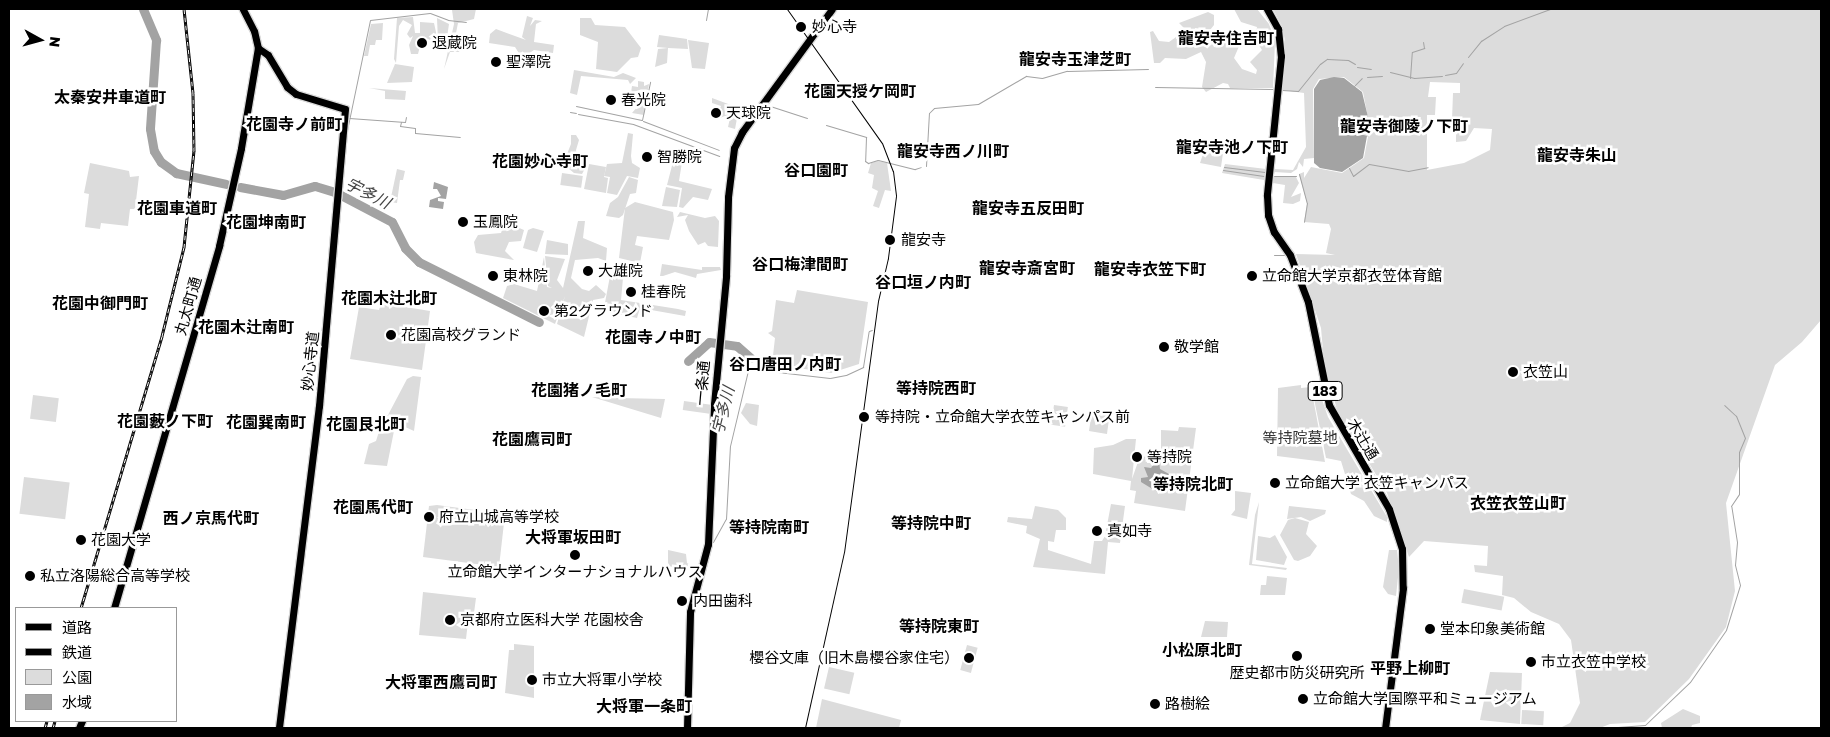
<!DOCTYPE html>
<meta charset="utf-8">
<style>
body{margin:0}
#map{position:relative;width:1830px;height:737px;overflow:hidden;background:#fff;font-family:"Golos Text","Noto Sans JP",sans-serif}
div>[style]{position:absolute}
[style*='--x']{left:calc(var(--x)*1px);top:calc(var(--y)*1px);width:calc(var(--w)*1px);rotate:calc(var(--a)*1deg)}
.green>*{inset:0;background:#dcdcdc;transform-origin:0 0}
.water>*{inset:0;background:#a3a3a3}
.stream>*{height:1px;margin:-0.5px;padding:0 0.5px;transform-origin:0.5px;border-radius:0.5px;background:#a3a3a3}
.river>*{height:9px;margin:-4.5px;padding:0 4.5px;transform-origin:4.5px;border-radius:4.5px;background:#a3a3a3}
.roads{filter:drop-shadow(1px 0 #dbdbdb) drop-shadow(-1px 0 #dbdbdb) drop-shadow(0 1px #dbdbdb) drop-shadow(0 -1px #dbdbdb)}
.major>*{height:7px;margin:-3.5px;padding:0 3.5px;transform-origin:3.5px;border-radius:3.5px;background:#000}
.tram>*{height:1px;margin:-0.5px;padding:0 0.5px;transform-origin:0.5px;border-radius:0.5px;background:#000}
.rail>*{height:3px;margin-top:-1.5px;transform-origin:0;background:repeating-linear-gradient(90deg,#fff 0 4px,#000 0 8px);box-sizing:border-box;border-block:1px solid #000}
.dots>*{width:14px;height:14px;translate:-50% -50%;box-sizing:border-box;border:2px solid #fff;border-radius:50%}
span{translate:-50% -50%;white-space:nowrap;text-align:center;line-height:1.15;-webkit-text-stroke:5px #fff;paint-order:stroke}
.shield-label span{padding:1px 4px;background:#fff;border:1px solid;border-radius:4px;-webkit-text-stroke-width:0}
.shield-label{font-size:14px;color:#000;font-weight:700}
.poi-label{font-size:15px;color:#000}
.left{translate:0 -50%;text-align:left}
.right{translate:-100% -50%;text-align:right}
.street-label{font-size:15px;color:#000}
.park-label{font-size:15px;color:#333}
.neighbourhood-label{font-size:16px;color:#000;font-weight:700}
.water-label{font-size:16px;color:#444;font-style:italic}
.frame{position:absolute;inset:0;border:10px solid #000;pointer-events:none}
.legend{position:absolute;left:15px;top:607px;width:162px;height:115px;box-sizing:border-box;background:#fff;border:1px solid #999;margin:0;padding:6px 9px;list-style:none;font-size:15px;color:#000}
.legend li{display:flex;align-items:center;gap:10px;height:25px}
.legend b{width:25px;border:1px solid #999}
.north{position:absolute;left:15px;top:15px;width:50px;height:50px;-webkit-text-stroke:4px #fff;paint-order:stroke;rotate:97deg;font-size:14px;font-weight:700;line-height:20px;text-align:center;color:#000}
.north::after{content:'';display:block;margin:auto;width:18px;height:22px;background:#000;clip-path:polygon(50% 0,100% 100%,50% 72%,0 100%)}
</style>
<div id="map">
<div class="green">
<i style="clip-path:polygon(476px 9px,474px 19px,458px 23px,455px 38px,463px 43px,459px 52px,450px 52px,444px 69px,454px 24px,452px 10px)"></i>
<i style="clip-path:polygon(1234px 9px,1257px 9px,1269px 24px,1275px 41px,1273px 88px,1230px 88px,1228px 84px,1223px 83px,1206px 92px,1202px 87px,1206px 62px,1201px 52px,1186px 59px,1165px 58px,1160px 63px,1154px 63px,1150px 32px,1153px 31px,1159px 41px,1169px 42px,1186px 30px,1179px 23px,1208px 12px,1214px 15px,1214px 25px,1210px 30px,1195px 28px,1196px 43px,1208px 45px,1233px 41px,1238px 31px,1243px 37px,1234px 58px,1242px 69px,1256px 74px,1257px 70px,1250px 62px,1262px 50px,1255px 39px,1257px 27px,1241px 22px)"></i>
<i style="clip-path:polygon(evenodd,1273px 9px,1821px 9px,1821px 320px,1802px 342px,1775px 365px,1726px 503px,1735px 591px,1726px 627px,1689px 679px,1645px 722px,1610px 724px,1600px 728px,1560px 728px,1570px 723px,1580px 703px,1571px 640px,1559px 624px,1531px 612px,1514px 598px,1502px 595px,1503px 576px,1475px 572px,1474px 565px,1487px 566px,1488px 546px,1424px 541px,1409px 557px,1387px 493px,1337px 410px,1324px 362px,1321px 328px,1296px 254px,1335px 255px,1326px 253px,1331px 229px,1329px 224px,1304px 222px,1307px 203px,1299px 174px,1304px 172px,1304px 178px,1311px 167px,1342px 173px,1364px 158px,1368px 137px,1359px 133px,1368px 118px,1363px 92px,1344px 77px,1319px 79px,1313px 89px,1314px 158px,1304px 159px,1303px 167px,1299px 162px,1297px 169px,1291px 173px,1274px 172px,1275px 169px,1293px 170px,1306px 147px,1304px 93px,1282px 90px,1285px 41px,1282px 26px,1273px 9px,1430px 82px,1460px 83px,1460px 93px,1453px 93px,1452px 120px,1445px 120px,1445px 125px,1456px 126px,1456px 142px,1466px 141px,1474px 128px,1492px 129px,1490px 150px,1464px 163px,1427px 170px,1427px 115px,1435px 115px,1436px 97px,1428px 97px,1430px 82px)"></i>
<i style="clip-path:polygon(527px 16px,533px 18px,530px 26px,535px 20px,542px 21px,536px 24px,534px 42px,554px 45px,553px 53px,534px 50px,522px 58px,515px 47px,489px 43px,490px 34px,496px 29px,526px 40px,522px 37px)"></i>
<i style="clip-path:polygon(413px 17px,415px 33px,420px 33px,420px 22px,434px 23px,439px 46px,435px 48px,433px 41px,428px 39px,421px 42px,418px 54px,411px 54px,409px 45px,413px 36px,410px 38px,407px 34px,412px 25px,403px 20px,399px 26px,396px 63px,394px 59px,397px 18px)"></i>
<i style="clip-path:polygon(437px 18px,449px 24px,446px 44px,438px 41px)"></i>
<i style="clip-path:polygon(580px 18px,591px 18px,595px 25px,625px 27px,641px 48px,638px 57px,631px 58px,617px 72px,596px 69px,598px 42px,580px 35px)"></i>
<i style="clip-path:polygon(383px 23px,382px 40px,376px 40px,375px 45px,370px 45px,368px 56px,364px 56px,371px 24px)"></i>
<i style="clip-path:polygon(659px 35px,687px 39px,688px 49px,668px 48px,667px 63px,655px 67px,658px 49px,668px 48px,657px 47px)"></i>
<i style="clip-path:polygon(688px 40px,709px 43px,705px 69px,692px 68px)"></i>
<i style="clip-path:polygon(395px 64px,414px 67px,412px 82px,387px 83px)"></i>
<i style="clip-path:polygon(574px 70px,614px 77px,623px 73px,636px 78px,630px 84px,628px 80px,581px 76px,577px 95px,570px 93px)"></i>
<i style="clip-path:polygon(638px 81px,644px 82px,644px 86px,649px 84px,644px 115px,632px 113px,638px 106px,633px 106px,634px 100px,630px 99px,632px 86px,638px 87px)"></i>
<i style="clip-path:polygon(369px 88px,406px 91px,405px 100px,385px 99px,385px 91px)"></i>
<i style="clip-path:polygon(712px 98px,739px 108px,735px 129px,728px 127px,730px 118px,716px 117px,721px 106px,712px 103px)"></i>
<i style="clip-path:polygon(628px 133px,633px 134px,631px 156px,632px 163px,640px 168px,638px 178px,627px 176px,617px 195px,607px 193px,610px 177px,604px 176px,607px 164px,622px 163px)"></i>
<i style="clip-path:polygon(571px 135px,576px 135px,579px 140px,576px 150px,578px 163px,587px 165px,582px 174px,574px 173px,563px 164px,571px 144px)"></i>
<i style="clip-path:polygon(1215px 139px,1224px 146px,1221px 167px,1200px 163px,1206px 145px,1211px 145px)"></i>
<i style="clip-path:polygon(676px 150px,683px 156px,679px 181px,712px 189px,708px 200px,693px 197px,683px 208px,679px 207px,682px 188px,667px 185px)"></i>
<i style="clip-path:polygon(878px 161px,887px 163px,891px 191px,885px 190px,879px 208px,873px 206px,878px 191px,872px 188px,874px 175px,868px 173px,871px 163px)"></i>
<i style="clip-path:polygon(90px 163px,129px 171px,130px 177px,139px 176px,135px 209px,130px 209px,128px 226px,101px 223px,100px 229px,85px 227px,89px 194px,84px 193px)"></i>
<i style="clip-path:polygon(589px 164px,606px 167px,604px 177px,608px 178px,606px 193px,584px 189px)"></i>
<i style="clip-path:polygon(1225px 164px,1266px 169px,1264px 180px,1222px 173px)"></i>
<i style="clip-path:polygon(397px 169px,405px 171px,403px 180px,400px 180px,397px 203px,390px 202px)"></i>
<i style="left:562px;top:173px;width:21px;height:12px;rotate:8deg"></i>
<i style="clip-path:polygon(629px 177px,638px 180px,636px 193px,630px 194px,623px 215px,619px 218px,606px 216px,610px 203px,618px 197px)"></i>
<i style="clip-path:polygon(1274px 177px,1296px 177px,1299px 183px,1291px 197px,1301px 193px,1300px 201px,1293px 204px,1283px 203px,1285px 185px,1273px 183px)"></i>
<i style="clip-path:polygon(666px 187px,680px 190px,677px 207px,662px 206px)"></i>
<i style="clip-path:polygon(635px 202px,673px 212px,674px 220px,669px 240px,637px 236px,635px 245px,643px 247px,640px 263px,619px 258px,625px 208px)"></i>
<i style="clip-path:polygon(680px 212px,705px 218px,715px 216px,719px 221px,718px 247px,708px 246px,705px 242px,698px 245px,689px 231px,685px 220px,688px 215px,677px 217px)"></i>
<i style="clip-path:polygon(578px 221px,585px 221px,583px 238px,607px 248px,606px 261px,598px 258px,575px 260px,571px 278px,582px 289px,589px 291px,596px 285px,606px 294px,604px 298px,593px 300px,584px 337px,557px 324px,565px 296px,555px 324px,503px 298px,507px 286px,514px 284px,537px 291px,544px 257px,547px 287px,552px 288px,548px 286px,545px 256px,565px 259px,557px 280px,563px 288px)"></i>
<i style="clip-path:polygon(505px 222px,524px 230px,521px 241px,509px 242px,505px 251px,514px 260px,476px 253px,474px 242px,478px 235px,501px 233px)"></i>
<i style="clip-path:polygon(533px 228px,544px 231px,537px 252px,523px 248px,528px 230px)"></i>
<i style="clip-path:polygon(547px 240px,568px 244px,568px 255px,545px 254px)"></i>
<i style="clip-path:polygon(662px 264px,702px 270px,702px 267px,720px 267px,721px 270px,697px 274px,696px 278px,675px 272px,663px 276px,660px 276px)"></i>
<i style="clip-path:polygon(610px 276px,623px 278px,621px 300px,678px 309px,686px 311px,685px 316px,640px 308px,637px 318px,613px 313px,604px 308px)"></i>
<i style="clip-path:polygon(797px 290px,868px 302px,859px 364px,831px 373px,772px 364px,775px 338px,768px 333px,772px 331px,776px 300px,794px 303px)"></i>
<i style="clip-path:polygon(381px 303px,430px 311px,422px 370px,350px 359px,359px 307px,379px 310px)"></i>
<i style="clip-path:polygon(413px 376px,421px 377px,414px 431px,383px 417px,388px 415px,407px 379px)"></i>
<i style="clip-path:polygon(1316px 382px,1328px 417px,1387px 517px,1387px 522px,1374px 516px,1364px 501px,1351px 494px,1341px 461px,1326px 458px,1314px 399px,1312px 384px)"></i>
<i style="clip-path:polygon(1301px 385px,1301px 388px,1311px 387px,1325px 462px,1277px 456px,1278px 388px)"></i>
<i style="left:33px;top:395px;width:26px;height:24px;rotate:7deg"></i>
<i style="clip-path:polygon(592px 397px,618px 398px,665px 399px,661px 418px)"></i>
<i style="left:684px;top:401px;width:27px;height:9px;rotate:8deg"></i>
<i style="clip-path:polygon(746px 403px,759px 405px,757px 426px,750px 424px,741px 413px)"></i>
<i style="left:1054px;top:405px;width:14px;height:20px;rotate:8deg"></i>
<i style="clip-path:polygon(1092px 411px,1110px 411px,1107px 434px,1089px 431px)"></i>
<i style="clip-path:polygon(382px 422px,395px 426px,387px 466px,364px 464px,369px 444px,376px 441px)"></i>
<i style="clip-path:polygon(1179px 427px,1196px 428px,1185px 511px,1134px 503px,1136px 491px,1130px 490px,1131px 481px,1093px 474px,1094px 448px,1113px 445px,1126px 439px,1136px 439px,1132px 479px,1140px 456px,1147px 457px,1147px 463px,1152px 463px,1155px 449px,1161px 449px,1161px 430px,1178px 431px)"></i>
<i style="left:24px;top:477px;width:46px;height:37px;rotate:7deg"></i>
<i style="clip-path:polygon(1235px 491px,1251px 493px,1247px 519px,1231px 515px,1235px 510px)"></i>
<i style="clip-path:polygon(1259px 502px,1252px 564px,1287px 568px,1286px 570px,1249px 565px,1255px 515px)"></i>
<i style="clip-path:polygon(1111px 504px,1125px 506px,1120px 543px,1108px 542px,1105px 574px,1033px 567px,1040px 539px,1026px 533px,1027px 526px,1007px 522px,1008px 517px,1032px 519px,1035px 506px,1058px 510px,1066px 518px,1066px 530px,1056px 530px,1054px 542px,1048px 541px,1048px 550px,1091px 564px,1094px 541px,1102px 541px,1105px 536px)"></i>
<i style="clip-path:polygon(437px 505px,505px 514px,499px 567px,423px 557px,429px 506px)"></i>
<i style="clip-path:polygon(1289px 506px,1326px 510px,1325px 514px,1310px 521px,1301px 517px,1287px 519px)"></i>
<i style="clip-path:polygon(1295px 518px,1309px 522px,1306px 534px,1317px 546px,1310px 556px,1298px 561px,1294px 560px,1280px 535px,1288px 520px)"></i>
<i style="clip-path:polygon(1275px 535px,1287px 557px,1284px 565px,1256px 560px,1258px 536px,1270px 538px)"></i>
<i style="clip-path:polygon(668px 550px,686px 554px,687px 563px,692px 566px,690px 570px,668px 566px)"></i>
<i style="clip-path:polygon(1389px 550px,1397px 550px,1399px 568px,1396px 596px,1388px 594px,1383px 587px)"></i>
<i style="clip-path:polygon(1267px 576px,1287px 578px,1285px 595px,1260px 595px,1261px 585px,1266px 585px)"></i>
<i style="left:1464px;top:589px;width:41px;height:14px;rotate:11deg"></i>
<i style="clip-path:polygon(423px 592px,476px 598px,474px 613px,469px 613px,466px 639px,419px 635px)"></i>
<i style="clip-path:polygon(1205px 621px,1228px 622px,1227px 637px,1201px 637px)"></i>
<i style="clip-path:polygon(514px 644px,534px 646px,534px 698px,505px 693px,509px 650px,514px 650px)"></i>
<i style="left:967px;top:645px;width:11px;height:26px;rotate:15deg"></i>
<i style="left:829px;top:667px;width:26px;height:22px;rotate:13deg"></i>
<i style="clip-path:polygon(1490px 672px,1522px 673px,1520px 724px,1480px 720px)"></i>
<i style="clip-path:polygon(822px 699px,901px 720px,899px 728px,816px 728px)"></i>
<i style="clip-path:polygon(1683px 709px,1700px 716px,1700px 723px,1692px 725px,1691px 728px,1662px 728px,1661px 723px)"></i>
<i style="left:1522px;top:710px;width:22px;height:14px;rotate:3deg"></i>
</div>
<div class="water">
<i style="clip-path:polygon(1334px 77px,1344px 78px,1362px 92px,1368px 117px,1358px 133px,1367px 136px,1363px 158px,1342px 172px,1320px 168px,1314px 163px,1314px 89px,1320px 80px)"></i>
<i style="clip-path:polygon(434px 182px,448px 187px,446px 199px,438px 198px,438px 201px,444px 202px,443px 209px,429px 207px,430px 200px,441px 196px,437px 189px,433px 189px)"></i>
<i style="clip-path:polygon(1159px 457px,1167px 460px,1159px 462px,1160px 469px,1169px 474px,1168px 485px,1159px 493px,1141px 482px,1141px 478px,1148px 477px,1144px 467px,1151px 468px)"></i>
</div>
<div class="stream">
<i style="--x:706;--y:20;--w:11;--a:-80"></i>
<i style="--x:1468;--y:57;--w:21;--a:-51"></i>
<i style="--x:1481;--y:41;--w:27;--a:-33"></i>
<i style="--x:1504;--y:26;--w:49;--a:-20.3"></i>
<i style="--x:1357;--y:67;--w:14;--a:8"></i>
<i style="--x:1390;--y:72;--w:25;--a:14"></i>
<i style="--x:1414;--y:78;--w:28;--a:-4"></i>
<i style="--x:1445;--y:75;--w:11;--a:-10"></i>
<i style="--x:1456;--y:73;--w:12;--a:-55"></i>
<i style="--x:1367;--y:77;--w:15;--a:-4"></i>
<i style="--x:1410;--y:78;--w:26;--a:-86"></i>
<i style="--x:1412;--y:52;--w:13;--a:-18"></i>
<i style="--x:1424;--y:48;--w:6;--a:-99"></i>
<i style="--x:1354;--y:86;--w:11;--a:-45"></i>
<i style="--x:1155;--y:87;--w:119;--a:1"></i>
<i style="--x:1282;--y:90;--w:16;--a:4"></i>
<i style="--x:1298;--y:91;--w:35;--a:-51"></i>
<i style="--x:1320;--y:64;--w:9;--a:-36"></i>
<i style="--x:1327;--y:59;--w:21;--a:3"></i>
<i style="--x:1348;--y:60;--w:8;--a:30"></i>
<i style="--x:767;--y:105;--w:42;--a:18"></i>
<i style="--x:576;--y:106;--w:67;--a:12"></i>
<i style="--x:642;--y:120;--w:39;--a:-78"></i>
<i style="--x:570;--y:112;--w:6;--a:9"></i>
<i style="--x:578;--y:114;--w:56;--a:10.3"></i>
<i style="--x:633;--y:124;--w:92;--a:20.4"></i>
<i style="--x:349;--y:118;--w:56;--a:4.1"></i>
<i style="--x:405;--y:122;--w:5;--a:-79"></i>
<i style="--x:643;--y:121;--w:81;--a:20.9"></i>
<i style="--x:401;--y:122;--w:4;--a:104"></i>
<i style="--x:400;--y:126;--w:15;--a:8"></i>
<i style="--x:415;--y:128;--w:5;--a:90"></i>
<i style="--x:415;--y:133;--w:45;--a:5.1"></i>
<i style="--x:826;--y:125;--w:42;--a:16.7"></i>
<i style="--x:866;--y:137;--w:24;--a:92"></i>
<i style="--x:865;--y:161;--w:4;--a:34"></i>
<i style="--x:868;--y:163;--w:10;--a:-17"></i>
<i style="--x:878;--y:160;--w:38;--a:14"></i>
<i style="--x:915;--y:169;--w:6;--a:-18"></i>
<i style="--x:346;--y:135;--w:117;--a:-78.2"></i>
<i style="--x:370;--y:20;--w:60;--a:-6.7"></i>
<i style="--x:430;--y:13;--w:19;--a:21"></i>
<i style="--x:448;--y:20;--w:18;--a:6"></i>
<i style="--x:926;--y:166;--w:53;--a:-86.8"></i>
<i style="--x:929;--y:113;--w:7;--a:-45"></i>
<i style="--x:934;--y:108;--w:44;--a:-5.2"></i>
<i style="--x:978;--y:104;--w:56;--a:-30.3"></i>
<i style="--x:1026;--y:76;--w:16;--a:7"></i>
<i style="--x:1042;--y:78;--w:26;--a:-16"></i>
<i style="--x:1067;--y:71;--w:81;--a:-1.4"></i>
<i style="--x:1224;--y:167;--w:41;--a:7"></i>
<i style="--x:1349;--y:168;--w:9;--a:63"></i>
<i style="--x:1353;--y:176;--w:20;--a:-37"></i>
<i style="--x:1369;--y:164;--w:40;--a:10"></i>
<i style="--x:1408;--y:171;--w:20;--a:-11"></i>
<i style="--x:1223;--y:170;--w:41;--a:8.3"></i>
<i style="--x:1299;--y:174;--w:30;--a:75"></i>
<i style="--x:1307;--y:203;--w:19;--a:99"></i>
<i style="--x:1274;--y:176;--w:22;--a:0"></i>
<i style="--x:342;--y:196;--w:20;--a:-90"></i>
<i style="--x:1274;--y:255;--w:11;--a:0"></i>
<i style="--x:752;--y:359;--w:21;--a:35"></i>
<i style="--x:769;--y:371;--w:61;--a:6.5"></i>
<i style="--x:830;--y:378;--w:16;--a:-11"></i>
<i style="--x:846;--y:375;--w:19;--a:-25"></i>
<i style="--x:863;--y:367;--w:36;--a:-81"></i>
<i style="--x:869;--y:331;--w:3;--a:-18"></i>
<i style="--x:713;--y:542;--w:26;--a:-61"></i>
<i style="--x:726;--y:519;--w:73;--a:-86.9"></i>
<i style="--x:730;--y:446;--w:90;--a:-76.6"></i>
<i style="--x:1604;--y:728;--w:41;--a:-4.2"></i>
<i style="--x:1645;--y:725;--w:62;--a:-43.7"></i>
<i style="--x:1690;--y:682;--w:63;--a:-55.3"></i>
<i style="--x:1726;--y:630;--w:47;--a:-72.7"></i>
<i style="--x:1740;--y:585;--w:21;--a:-104"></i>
<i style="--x:1735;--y:565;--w:23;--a:-85"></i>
<i style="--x:1737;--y:542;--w:36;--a:-99"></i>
<i style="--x:1731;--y:506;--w:14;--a:-56"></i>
<i style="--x:1739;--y:494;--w:42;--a:-90"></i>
<i style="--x:1739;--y:452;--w:15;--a:-67"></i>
<i style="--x:1745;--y:438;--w:24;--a:-112"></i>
<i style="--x:1736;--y:416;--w:16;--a:-137"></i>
</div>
<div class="river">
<i style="--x:143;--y:9;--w:34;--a:67"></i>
<i style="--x:156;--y:40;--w:89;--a:93.9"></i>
<i style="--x:150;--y:129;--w:22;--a:80"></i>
<i style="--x:154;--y:151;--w:13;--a:58"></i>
<i style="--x:161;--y:162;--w:19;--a:36"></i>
<i style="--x:176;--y:173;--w:51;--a:12.4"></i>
<i style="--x:240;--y:187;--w:44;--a:10.5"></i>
<i style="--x:283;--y:195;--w:33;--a:-16"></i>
<i style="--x:315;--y:186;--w:21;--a:17"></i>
<i style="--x:335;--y:192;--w:64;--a:27.8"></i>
<i style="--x:392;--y:222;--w:29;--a:63"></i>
<i style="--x:405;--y:248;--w:20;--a:45"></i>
<i style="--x:419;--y:262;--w:134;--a:26.6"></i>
<i style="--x:688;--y:361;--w:28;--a:-42"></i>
<i style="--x:709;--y:342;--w:28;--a:8"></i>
<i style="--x:737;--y:346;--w:18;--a:41"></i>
</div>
<div class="roads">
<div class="major">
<i style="--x:1267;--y:9;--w:23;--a:61"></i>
<i style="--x:1278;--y:29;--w:27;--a:84"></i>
<i style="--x:1281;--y:56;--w:140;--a:95.8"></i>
<i style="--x:1267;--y:195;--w:20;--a:87"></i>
<i style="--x:1268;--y:215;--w:18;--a:71"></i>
<i style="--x:1274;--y:232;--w:28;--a:55"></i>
<i style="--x:1290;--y:255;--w:50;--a:69"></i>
<i style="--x:1308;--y:302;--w:105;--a:78.5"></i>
<i style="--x:1329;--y:405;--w:120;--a:60"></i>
<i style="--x:1389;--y:509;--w:42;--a:72"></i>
<i style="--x:1402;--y:549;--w:39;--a:89"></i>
<i style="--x:1403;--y:588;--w:141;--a:97.3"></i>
<i style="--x:258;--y:48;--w:12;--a:35"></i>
<i style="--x:268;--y:55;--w:37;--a:59"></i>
<i style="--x:287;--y:87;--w:11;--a:38"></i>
<i style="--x:296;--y:94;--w:51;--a:17"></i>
<i style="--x:345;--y:109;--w:298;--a:95"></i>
<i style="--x:319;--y:406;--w:324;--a:97.1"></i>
<i style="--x:114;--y:608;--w:377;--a:-73.8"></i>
<i style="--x:219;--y:246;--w:100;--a:-77.3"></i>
<i style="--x:241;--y:148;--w:101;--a:-80.4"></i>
<i style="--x:258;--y:48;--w:17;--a:-103"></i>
<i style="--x:254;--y:31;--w:25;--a:-117"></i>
<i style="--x:79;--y:728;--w:8;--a:-67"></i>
<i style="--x:687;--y:728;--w:116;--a:-88.5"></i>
<i style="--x:690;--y:612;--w:70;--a:-75.2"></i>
<i style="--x:708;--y:544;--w:140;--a:-87.5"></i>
<i style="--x:714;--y:404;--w:129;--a:-84.6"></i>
<i style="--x:726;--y:276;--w:79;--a:-88.5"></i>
<i style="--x:728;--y:197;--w:49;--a:-83"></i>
<i style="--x:734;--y:148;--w:18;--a:-63"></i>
<i style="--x:742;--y:132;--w:152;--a:-53.8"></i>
</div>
</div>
<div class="tram">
<i style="--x:787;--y:9;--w:164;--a:54.7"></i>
<i style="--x:882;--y:143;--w:30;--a:69"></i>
<i style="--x:893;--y:171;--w:25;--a:83"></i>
<i style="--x:896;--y:196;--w:63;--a:97.4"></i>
<i style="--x:888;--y:258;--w:44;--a:103.1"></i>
<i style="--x:878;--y:301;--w:253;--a:97.7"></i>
<i style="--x:844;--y:552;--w:180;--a:102.5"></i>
</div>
<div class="rail">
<i style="--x:81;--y:608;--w:284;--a:-73.4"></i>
<i style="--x:162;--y:336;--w:92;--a:-76.1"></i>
<i style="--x:184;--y:247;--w:97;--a:-84.1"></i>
<i style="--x:194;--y:151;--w:58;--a:-91"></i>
<i style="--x:193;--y:93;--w:84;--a:-96.1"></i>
<i style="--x:45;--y:728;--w:7;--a:-74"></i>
<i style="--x:53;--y:728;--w:7;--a:-74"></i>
</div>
<div class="dots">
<i style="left:801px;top:27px;background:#000"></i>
<i style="left:422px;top:43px;background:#000"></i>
<i style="left:496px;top:62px;background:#000"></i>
<i style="left:611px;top:100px;background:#000"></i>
<i style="left:716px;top:113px;background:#000"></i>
<i style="left:647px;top:157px;background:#000"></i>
<i style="left:463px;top:222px;background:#000"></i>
<i style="left:890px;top:240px;background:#000"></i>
<i style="left:588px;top:271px;background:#000"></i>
<i style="left:493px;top:276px;background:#000"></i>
<i style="left:1252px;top:276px;background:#000"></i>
<i style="left:631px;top:292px;background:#000"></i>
<i style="left:544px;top:311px;background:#000"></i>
<i style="left:391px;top:335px;background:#000"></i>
<i style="left:1164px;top:347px;background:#000"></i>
<i style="left:1513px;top:372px;background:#000"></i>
<i style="left:864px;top:417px;background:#000"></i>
<i style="left:1137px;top:457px;background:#000"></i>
<i style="left:1275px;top:483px;background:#000"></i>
<i style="left:429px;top:517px;background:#000"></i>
<i style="left:1097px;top:531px;background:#000"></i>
<i style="left:81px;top:540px;background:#000"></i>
<i style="left:575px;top:555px;background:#000"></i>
<i style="left:30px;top:576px;background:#000"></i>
<i style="left:682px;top:601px;background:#000"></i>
<i style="left:450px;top:620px;background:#000"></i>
<i style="left:1430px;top:629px;background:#000"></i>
<i style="left:1297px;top:656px;background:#000"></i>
<i style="left:969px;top:658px;background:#000"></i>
<i style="left:1531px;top:662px;background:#000"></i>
<i style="left:532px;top:680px;background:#000"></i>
<i style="left:1303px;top:699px;background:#000"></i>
<i style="left:1155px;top:704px;background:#000"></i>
</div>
<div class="shield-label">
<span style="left:1325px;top:391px">183</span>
</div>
<div class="poi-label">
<span class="left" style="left:812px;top:27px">妙心寺</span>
<span class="left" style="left:432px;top:43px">退蔵院</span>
<span class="left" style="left:506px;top:62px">聖澤院</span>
<span class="left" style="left:621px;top:100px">春光院</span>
<span class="left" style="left:726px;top:113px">天球院</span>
<span class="left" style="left:657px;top:157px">智勝院</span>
<span class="left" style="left:473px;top:222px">玉鳳院</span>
<span class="left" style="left:901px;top:240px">龍安寺</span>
<span class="left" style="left:598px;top:271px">大雄院</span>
<span class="left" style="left:503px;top:276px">東林院</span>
<span class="left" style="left:1262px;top:276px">立命館大学京都衣笠体育館</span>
<span class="left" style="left:641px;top:292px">桂春院</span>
<span class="left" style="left:554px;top:311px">第2グラウンド</span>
<span class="left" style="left:401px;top:335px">花園高校グランド</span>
<span class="left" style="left:1174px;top:347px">敬学館</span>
<span class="left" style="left:1523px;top:372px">衣笠山</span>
<span class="left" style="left:875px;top:417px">等持院・立命館大学衣笠キャンパス前</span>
<span class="left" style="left:1147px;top:457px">等持院</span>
<span class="left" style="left:1285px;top:483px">立命館大学 衣笠キャンパス</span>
<span class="left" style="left:439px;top:517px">府立山城高等学校</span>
<span class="left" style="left:1107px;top:531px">真如寺</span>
<span class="left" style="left:91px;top:540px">花園大学</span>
<span style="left:575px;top:572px">立命館大学インターナショナルハウス</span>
<span class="left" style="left:40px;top:576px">私立洛陽総合高等学校</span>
<span class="left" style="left:693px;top:601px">内田歯科</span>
<span class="left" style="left:460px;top:620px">京都府立医科大学 花園校舎</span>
<span class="left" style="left:1440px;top:629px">堂本印象美術館</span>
<span class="right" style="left:959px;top:658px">櫻谷文庫（旧木島櫻谷家住宅）</span>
<span class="left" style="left:1541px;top:662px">市立衣笠中学校</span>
<span style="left:1297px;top:673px">歴史都市防災研究所</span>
<span class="left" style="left:542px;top:680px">市立大将軍小学校</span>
<span class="left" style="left:1313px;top:699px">立命館大学国際平和ミュージアム</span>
<span class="left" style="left:1165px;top:704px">路樹絵</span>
</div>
<div class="street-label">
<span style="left:188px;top:306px;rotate:-74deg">丸太町通</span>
<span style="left:310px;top:361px;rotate:-84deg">妙心寺道</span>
<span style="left:702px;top:383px;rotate:-85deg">一条通</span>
<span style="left:1363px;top:439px;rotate:59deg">木辻通</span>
</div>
<div class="park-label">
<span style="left:1300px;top:438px">等持院墓地</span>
</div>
<div class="neighbourhood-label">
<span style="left:1226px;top:38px">龍安寺住吉町</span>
<span style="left:1075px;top:59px">龍安寺玉津芝町</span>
<span style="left:860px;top:91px">花園天授ケ岡町</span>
<span style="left:110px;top:97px">太秦安井車道町</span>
<span style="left:294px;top:124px">花園寺ノ前町</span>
<span style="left:1404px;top:126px">龍安寺御陵ノ下町</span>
<span style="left:1232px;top:147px">龍安寺池ノ下町</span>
<span style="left:953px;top:151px">龍安寺西ノ川町</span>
<span style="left:1577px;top:155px">龍安寺朱山</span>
<span style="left:540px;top:161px">花園妙心寺町</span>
<span style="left:816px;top:170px">谷口園町</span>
<span style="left:177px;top:208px">花園車道町</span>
<span style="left:1028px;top:208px">龍安寺五反田町</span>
<span style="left:266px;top:222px">花園坤南町</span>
<span style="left:800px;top:264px">谷口梅津間町</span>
<span style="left:1027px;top:268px">龍安寺斎宮町</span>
<span style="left:1150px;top:269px">龍安寺衣笠下町</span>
<span style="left:923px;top:282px">谷口垣ノ内町</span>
<span style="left:389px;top:298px">花園木辻北町</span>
<span style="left:100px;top:303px">花園中御門町</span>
<span style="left:246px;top:327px">花園木辻南町</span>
<span style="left:653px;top:337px">花園寺ノ中町</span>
<span style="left:785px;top:364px">谷口唐田ノ内町</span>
<span style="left:936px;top:388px">等持院西町</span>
<span style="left:579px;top:390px">花園猪ノ毛町</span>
<span style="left:165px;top:421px">花園藪ノ下町</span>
<span style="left:266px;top:422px">花園巽南町</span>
<span style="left:366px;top:424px">花園艮北町</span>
<span style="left:532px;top:439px">花園鷹司町</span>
<span style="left:1193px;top:484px">等持院北町</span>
<span style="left:1518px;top:503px">衣笠衣笠山町</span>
<span style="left:373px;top:507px">花園馬代町</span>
<span style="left:211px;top:518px">西ノ京馬代町</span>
<span style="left:931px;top:523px">等持院中町</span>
<span style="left:769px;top:527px">等持院南町</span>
<span style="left:573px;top:537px">大将軍坂田町</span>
<span style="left:939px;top:626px">等持院東町</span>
<span style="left:1202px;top:650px">小松原北町</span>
<span style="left:1410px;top:668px">平野上柳町</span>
<span style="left:441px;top:682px">大将軍西鷹司町</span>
<span style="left:644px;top:706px">大将軍一条町</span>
</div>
<div class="water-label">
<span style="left:368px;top:193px;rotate:27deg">宇多川</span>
<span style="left:723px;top:410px;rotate:-76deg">宇多川</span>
</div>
<div class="frame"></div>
<ul class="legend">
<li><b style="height:6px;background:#000"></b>道路</li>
<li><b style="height:6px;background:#000"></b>鉄道</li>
<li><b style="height:14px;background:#dcdcdc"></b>公園</li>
<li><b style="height:14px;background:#a3a3a3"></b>水域</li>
</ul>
<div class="north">N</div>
</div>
